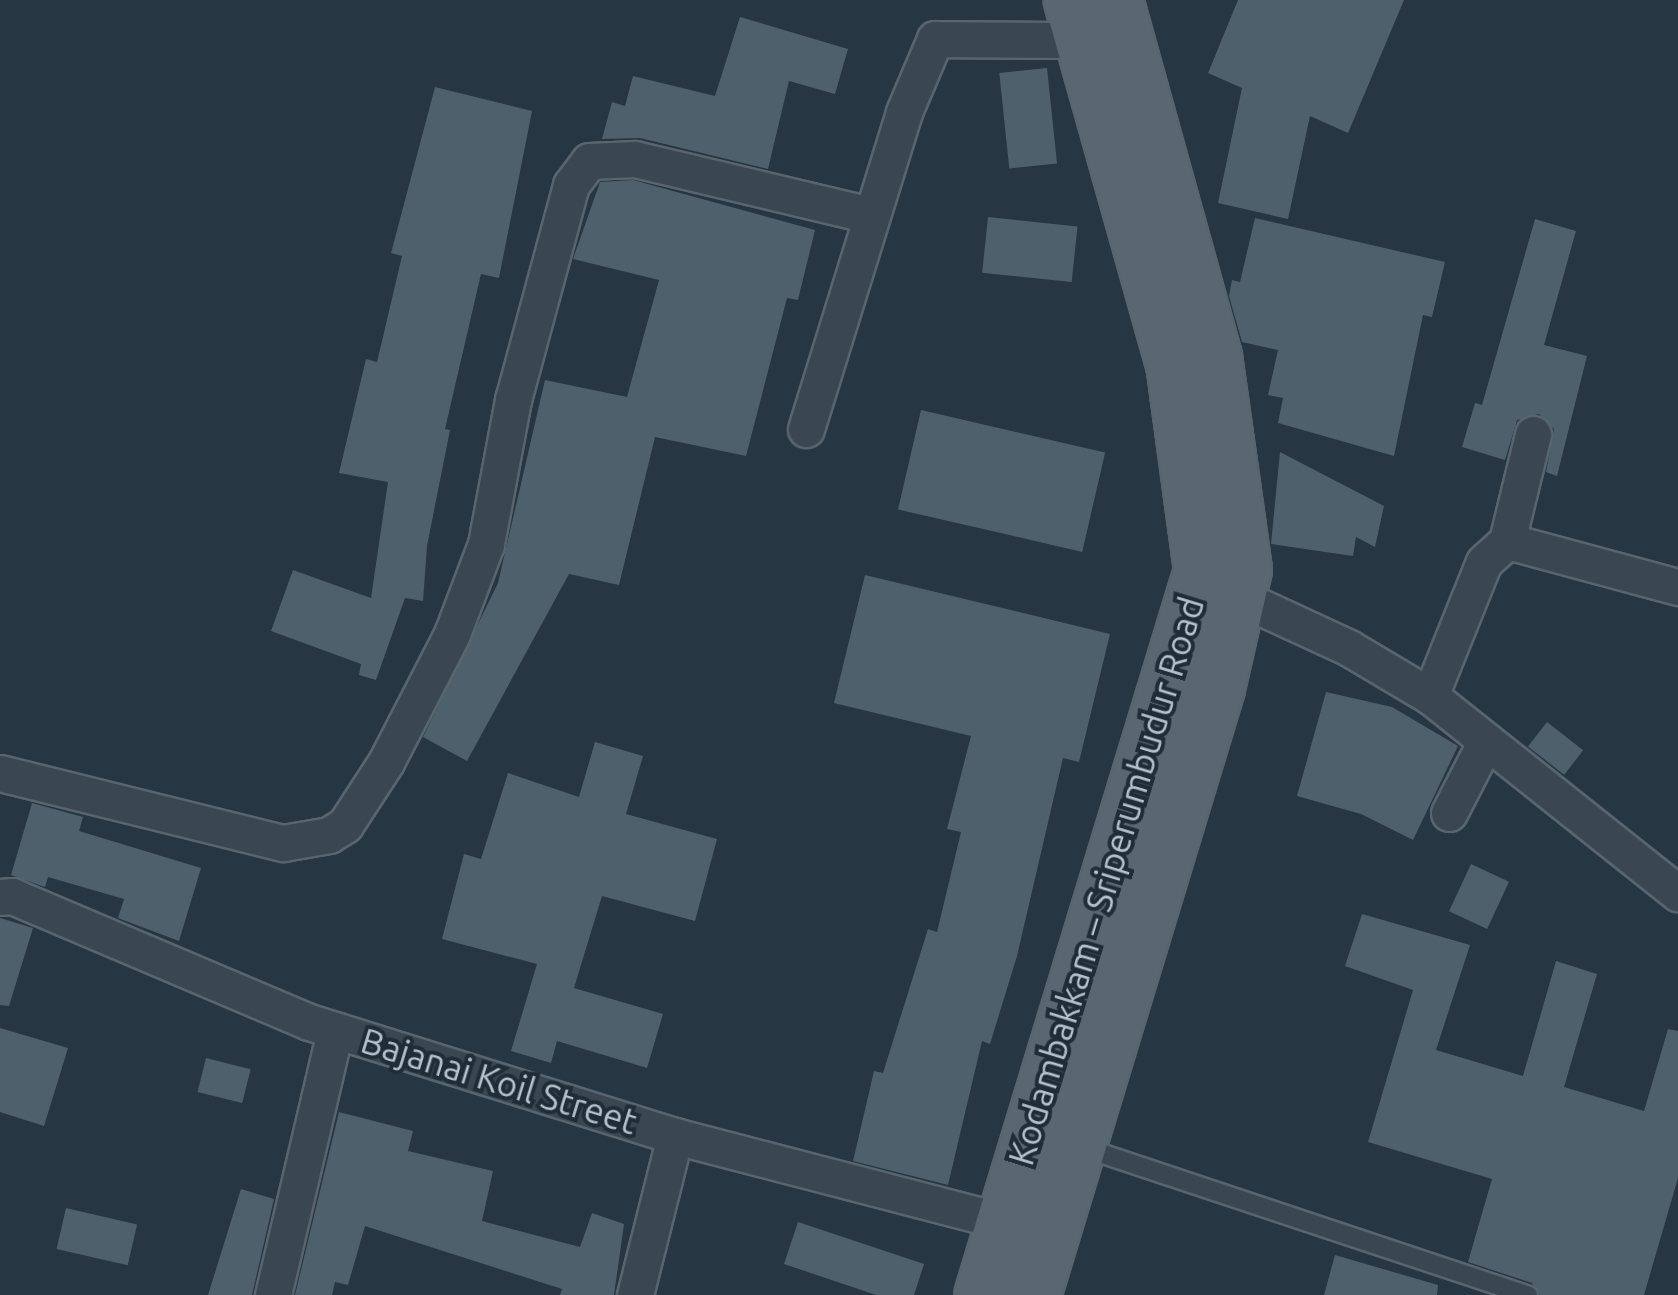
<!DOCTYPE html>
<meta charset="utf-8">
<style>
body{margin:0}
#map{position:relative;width:1678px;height:1295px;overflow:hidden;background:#263642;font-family:Ubuntu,sans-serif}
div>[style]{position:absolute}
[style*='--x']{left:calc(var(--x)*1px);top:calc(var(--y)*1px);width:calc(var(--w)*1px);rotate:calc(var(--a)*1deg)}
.building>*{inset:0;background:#4f606d;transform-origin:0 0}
.roads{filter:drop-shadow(2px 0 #58656f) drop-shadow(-2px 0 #58656f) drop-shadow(0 2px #58656f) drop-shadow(0 -2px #58656f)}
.service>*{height:18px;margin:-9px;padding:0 9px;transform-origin:9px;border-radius:9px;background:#3a4752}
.minor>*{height:35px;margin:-17.5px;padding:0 17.5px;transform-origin:17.5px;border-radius:17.5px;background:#3a4752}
.primary>*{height:55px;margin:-27.5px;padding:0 27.5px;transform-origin:27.5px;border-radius:27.5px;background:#586772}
span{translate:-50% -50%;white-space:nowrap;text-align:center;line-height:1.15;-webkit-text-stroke:8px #1f2d37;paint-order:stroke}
.street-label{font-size:35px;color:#b7c2cc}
</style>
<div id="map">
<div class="building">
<i style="clip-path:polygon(1238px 0,1404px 0,1348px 133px,1310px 116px,1288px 219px,1218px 203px,1242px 88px,1208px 73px)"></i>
<i style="clip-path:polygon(740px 17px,848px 49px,835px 94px,789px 81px,768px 169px,640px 138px,602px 139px,612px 102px,625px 106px,633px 76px,715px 96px)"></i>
<i style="left:1047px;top:68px;width:96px;height:48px;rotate:84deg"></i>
<i style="clip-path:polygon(435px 87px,532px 111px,499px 278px,481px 274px,445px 429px,450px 430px,427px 546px,423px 601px,405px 598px,376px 680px,359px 675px,361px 664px,271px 631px,293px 570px,371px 598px,388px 482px,339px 473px,366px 359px,377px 362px,402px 256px,391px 253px)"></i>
<i style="clip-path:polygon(633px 180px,815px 230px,798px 300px,787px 298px,746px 456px,655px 437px,619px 585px,569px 574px,467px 761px,423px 737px,498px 583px,545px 380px,627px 397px,659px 280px,573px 259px,600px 182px)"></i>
<i style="left:988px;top:217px;width:90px;height:56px;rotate:6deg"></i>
<i style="clip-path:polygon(1255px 218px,1445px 262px,1432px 317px,1423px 315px,1394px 456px,1278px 423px,1283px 398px,1268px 395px,1278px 350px,1242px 342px,1229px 296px,1232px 280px,1240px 282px)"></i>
<i style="clip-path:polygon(1535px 219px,1576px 231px,1544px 345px,1587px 356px,1557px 476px,1546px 472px,1554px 429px,1539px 414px,1517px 420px,1505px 460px,1462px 447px,1475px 403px,1482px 405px)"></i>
<i style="left:921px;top:410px;width:189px;height:102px;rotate:13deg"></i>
<i style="clip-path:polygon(1280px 452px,1384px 506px,1375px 547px,1356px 537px,1353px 556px,1271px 544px)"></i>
<i style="clip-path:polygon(865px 575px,1110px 634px,1079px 762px,1063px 758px,1017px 956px,990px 1044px,982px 1041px,948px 1185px,853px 1161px,874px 1071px,883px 1073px,928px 929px,937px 932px,961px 832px,947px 829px,971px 736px,834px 703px)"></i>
<i style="clip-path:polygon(1326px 692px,1392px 707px,1458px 746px,1413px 840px,1361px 814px,1297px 796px)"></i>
<i style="left:1547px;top:722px;width:46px;height:31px;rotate:38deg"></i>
<i style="clip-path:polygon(595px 742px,643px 756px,626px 814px,717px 839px,695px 921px,602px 896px,574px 988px,663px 1014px,647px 1068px,557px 1041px,551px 1063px,511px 1051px,537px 964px,442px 939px,464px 854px,481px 859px,508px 773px,579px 797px)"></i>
<i style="clip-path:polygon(32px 803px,83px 817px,79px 831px,201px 868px,179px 941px,118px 918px,124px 899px,48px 877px,45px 887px,11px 875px)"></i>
<i style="left:1471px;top:864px;width:42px;height:52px;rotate:25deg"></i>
<i style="clip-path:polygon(1362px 914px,1470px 945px,1436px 1050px,1523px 1076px,1556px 961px,1597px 974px,1564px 1087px,1644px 1111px,1668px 1029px,1678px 1031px,1678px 1178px,1644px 1295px,1540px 1295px,1532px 1283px,1468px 1262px,1492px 1179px,1368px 1142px,1413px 990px,1345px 966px)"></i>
<i style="clip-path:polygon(0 918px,33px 928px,9px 1006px,0 1005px)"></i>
<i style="clip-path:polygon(0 1028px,68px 1048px,44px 1126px,0 1112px)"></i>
<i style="left:206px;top:1058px;width:46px;height:35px;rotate:14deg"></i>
<i style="clip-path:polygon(339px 1112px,413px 1131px,408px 1151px,493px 1171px,482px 1221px,580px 1247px,592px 1213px,624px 1224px,614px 1295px,560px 1295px,562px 1289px,365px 1226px,348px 1285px,335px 1282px,332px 1295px,295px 1295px)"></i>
<i style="clip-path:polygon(241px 1189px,274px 1199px,252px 1295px,208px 1295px)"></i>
<i style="left:66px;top:1208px;width:73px;height:42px;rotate:13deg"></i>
<i style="clip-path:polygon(798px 1222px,924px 1264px,914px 1295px,876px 1295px,784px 1264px)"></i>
<i style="clip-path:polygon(1335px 1255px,1438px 1285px,1437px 1295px,1324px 1295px)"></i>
</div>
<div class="roads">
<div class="service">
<i style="--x:1082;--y:1147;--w:470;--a:18.4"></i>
</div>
<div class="minor">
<i style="--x:806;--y:429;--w:332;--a:-72.8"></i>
<i style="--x:904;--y:112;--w:79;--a:-67"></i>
<i style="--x:935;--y:39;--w:149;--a:0.4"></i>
<i style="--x:1507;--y:541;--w:110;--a:-76.3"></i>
<i style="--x:1241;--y:598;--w:119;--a:24.8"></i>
<i style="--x:1349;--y:648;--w:94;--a:30.7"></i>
<i style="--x:1430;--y:696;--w:317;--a:38.5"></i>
<i style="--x:1430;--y:696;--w:144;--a:-68.1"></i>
<i style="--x:1484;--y:562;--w:31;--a:-42"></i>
<i style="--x:1507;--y:541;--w:177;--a:15.1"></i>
<i style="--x:0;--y:773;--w:292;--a:13.9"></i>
<i style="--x:283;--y:843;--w:47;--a:-9.9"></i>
<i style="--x:329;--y:835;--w:19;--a:-32"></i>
<i style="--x:345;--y:825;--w:75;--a:-56.9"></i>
<i style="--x:386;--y:762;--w:144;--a:-62.7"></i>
<i style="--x:452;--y:634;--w:96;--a:-69.3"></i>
<i style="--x:486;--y:544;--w:147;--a:-79.4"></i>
<i style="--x:513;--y:400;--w:223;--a:-74.9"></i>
<i style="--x:571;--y:185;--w:30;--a:-53"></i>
<i style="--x:589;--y:161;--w:46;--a:-2.5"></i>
<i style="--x:635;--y:159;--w:242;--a:13.4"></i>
<i style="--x:1449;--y:813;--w:81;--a:-62.8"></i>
<i style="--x:0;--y:897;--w:12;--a:-5"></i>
<i style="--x:12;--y:896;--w:323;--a:23"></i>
<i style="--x:309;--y:1022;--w:383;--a:17.3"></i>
<i style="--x:675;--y:1136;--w:361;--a:14.6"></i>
<i style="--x:273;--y:1295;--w:272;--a:-76.8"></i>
<i style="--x:635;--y:1295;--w:164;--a:-75.9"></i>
</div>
<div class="primary">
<i style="--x:982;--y:1295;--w:758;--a:-73.12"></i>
<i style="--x:1202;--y:570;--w:208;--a:-97.7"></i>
<i style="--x:1174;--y:364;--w:378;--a:-105.7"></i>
<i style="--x:1032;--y:1295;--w:634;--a:-73.14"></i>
<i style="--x:1216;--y:688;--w:122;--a:-77.2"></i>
<i style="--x:1243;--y:569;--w:215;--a:-98"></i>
<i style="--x:1213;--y:356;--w:370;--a:-105.5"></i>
</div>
</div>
<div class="street-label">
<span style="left:1106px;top:881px;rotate:-73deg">Kodambakkam – Sriperumbudur Road</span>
<span style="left:499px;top:1081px;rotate:17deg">Bajanai Koil Street</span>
</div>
</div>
